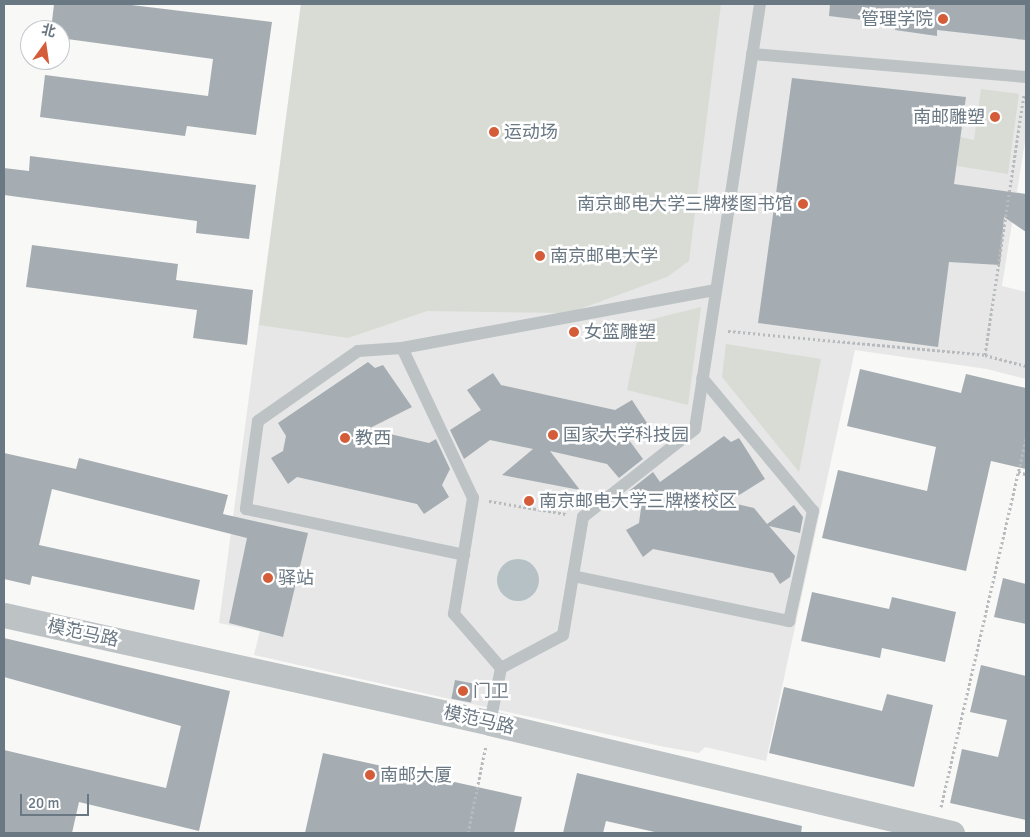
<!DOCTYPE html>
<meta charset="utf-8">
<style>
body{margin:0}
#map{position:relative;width:1030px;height:837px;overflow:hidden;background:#f8f8f6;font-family:Signika,"Noto Sans SC",sans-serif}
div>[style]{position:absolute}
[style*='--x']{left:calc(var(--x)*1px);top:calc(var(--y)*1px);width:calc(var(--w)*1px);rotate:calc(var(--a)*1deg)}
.built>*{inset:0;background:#e6e7e6}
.green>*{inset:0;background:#d8dcd5}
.water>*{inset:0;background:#b6c1c5}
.round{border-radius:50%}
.building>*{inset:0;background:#a5adb2;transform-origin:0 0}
.path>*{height:3px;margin-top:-1.5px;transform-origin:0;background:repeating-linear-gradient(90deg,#b8bbbe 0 2.5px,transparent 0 5px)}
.service>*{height:12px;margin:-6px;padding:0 6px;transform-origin:6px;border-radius:6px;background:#bdc2c5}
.minor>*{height:25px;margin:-12.5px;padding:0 12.5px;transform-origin:12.5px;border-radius:12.5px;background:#bdc2c5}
.dots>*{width:14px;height:14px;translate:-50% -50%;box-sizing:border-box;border:2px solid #fff;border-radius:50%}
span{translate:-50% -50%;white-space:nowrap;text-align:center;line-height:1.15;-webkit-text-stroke:5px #fff;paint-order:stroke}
.poi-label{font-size:18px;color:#6a7884}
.right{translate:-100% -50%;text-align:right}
.left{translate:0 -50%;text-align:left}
.street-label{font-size:18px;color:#6a7884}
.frame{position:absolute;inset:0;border:5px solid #6a7884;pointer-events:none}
.north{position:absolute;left:20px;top:20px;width:50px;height:50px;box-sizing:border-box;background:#fff;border:1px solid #c3c9ce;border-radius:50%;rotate:14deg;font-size:14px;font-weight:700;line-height:20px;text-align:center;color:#6a7884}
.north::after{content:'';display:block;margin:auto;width:18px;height:22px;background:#d45c39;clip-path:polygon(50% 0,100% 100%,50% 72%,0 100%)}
.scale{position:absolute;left:20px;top:794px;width:69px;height:22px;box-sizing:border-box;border:2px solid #6a7884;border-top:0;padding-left:6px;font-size:15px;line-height:18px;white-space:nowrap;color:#6a7884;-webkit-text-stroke:4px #fff;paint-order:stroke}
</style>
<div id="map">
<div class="built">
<i style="clip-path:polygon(301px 4px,1026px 4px,1026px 135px,1002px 286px,1026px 292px,1026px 379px,987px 369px,855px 350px,766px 761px,705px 747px,699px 753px,660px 746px,254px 655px,260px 631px,219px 623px)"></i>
</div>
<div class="green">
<i style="clip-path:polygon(301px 4px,721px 4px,689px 261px,667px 277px,569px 313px,427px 311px,348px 338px,259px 325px)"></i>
<i style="clip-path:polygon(981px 89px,1019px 94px,1008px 174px,957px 166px,960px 137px,974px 140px)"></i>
<i style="clip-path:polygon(701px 307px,688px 405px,627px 390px,641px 322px)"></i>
<i style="clip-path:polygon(726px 344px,821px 359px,799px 472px,722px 377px)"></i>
</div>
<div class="water">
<i class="round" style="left:497px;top:559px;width:42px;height:42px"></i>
</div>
<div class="building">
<i style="clip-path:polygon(54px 4px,123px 4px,272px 22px,256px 135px,187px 126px,185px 136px,40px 117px,45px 75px,208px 96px,213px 59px,60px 38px,60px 30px,51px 30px)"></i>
<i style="clip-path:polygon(830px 4px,1026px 4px,1026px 40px,937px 30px,937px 36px,895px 30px,896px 24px,829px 16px)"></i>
<i style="clip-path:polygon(792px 78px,966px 97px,954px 184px,1026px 194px,1026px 232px,1004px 217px,1000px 265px,949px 262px,938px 347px,758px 323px)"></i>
<i style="clip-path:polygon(30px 156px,256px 185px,249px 239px,196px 233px,197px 221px,4px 195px,4px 168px,29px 171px)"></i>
<i style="clip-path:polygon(32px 245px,178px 264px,176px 280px,253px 290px,247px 345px,193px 338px,197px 310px,26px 287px)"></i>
<i style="clip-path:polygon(368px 362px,375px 368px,383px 365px,412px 407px,368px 429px,429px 443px,436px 439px,450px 469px,442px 485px,449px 497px,424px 514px,417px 504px,297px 477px,288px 484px,271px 458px,283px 451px,286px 436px,278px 423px)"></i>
<i style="clip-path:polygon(860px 369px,961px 393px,966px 374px,1026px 388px,1026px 469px,991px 461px,966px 571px,822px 538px,838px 470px,927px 491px,936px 447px,847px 426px)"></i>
<i style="clip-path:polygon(493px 373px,501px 385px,615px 410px,632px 400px,649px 426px,629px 440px,643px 459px,619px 478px,607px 464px,550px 451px,580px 490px,502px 475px,533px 449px,490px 440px,464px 459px,450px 430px,481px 410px,467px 390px)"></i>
<i style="clip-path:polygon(724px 436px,731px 442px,739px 438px,765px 479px,728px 502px,754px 508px,767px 524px,794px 505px,803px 517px,800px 533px,769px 526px,795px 556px,790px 577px,780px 584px,773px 573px,653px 549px,643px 557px,626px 530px,639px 523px,641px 508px,629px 491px,653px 472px,660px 482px)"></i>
<i style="clip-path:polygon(4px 453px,76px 469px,79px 458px,228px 495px,223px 514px,308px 533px,283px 637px,229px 623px,247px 538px,52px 489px,39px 545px,200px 580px,194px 610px,32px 576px,30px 585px,4px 579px)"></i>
<i style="clip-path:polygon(1003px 578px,1026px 584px,1026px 624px,994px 617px)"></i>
<i style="clip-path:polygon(812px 592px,889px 609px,892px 597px,956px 612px,945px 662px,882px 648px,880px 658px,801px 641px)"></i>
<i style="clip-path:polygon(4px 638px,230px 691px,199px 831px,79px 802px,72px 833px,4px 833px,4px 750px,166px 788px,181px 726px,4px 677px)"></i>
<i style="clip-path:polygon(981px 665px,1026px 676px,1026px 820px,950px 803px,962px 749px,998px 757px,1007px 720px,970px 712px)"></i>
<i style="left:455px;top:680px;width:20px;height:19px;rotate:11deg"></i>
<i style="clip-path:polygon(784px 687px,882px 711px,887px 694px,933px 705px,914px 787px,769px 753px)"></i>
<i style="clip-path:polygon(323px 753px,522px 797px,514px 833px,305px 833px)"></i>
<i style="clip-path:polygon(577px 773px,802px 826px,801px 833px,659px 833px,606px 821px,603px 833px,563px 833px)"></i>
</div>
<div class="path">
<i style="--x:728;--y:331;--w:258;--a:5.3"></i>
<i style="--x:985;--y:355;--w:265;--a:-81.5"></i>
<i style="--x:985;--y:355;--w:42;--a:15"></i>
<i style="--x:1018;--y:472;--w:8;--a:14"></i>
<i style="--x:489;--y:501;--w:78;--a:9.6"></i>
<i style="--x:941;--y:807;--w:379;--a:-77"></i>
<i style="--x:468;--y:833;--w:90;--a:-78.4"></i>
</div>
<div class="service">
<i style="--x:752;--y:54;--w:275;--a:4.8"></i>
<i style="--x:402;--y:348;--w:44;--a:176.1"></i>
<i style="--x:358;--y:351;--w:122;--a:145"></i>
<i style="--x:258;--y:421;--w:89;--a:97.8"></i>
<i style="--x:246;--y:509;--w:223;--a:11.9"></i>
<i style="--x:573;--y:576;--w:221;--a:11.8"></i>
<i style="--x:789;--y:621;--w:113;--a:-77.7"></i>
<i style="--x:813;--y:511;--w:173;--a:-129.8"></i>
<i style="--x:501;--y:668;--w:72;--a:-131"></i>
<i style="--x:454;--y:614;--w:118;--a:-80.7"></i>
<i style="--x:473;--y:498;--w:166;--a:-115.3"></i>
<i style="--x:402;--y:348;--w:319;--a:-10.5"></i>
<i style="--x:490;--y:723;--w:56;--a:-78.7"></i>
<i style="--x:501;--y:668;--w:70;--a:-28"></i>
<i style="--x:563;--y:635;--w:120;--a:-80.4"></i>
<i style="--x:583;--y:517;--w:142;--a:-38.2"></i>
<i style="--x:695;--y:429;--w:430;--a:-81.3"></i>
</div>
<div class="minor">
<i style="--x:4;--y:615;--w:498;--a:12.5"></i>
<i style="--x:490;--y:723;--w:475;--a:13.4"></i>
</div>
<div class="dots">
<i style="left:943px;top:19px;background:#d45c39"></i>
<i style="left:995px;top:117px;background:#d45c39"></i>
<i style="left:494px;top:132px;background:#d45c39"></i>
<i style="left:803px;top:204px;background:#d45c39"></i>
<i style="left:540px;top:256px;background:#d45c39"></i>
<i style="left:574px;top:332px;background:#d45c39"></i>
<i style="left:553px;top:435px;background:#d45c39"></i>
<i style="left:345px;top:438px;background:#d45c39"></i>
<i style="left:529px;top:501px;background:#d45c39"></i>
<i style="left:268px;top:578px;background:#d45c39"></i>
<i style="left:463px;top:691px;background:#d45c39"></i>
<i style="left:370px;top:775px;background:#d45c39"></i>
</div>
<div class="poi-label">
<span class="right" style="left:933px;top:19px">管理学院</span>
<span class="right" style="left:985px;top:117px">南邮雕塑</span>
<span class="left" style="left:504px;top:132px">运动场</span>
<span class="right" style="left:793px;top:204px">南京邮电大学三牌楼图书馆</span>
<span class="left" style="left:550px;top:256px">南京邮电大学</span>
<span class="left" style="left:584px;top:332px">女篮雕塑</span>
<span class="left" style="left:563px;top:435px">国家大学科技园</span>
<span class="left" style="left:355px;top:438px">教西</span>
<span class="left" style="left:539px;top:501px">南京邮电大学三牌楼校区</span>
<span class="left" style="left:278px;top:578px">驿站</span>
<span class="left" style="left:473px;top:691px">门卫</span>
<span class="left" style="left:380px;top:775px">南邮大厦</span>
</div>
<div class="street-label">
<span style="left:83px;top:633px;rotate:12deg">模范马路</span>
<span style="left:479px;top:720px;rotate:13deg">模范马路</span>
</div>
<div class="frame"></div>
<div class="north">北</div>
<div class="scale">20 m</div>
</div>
